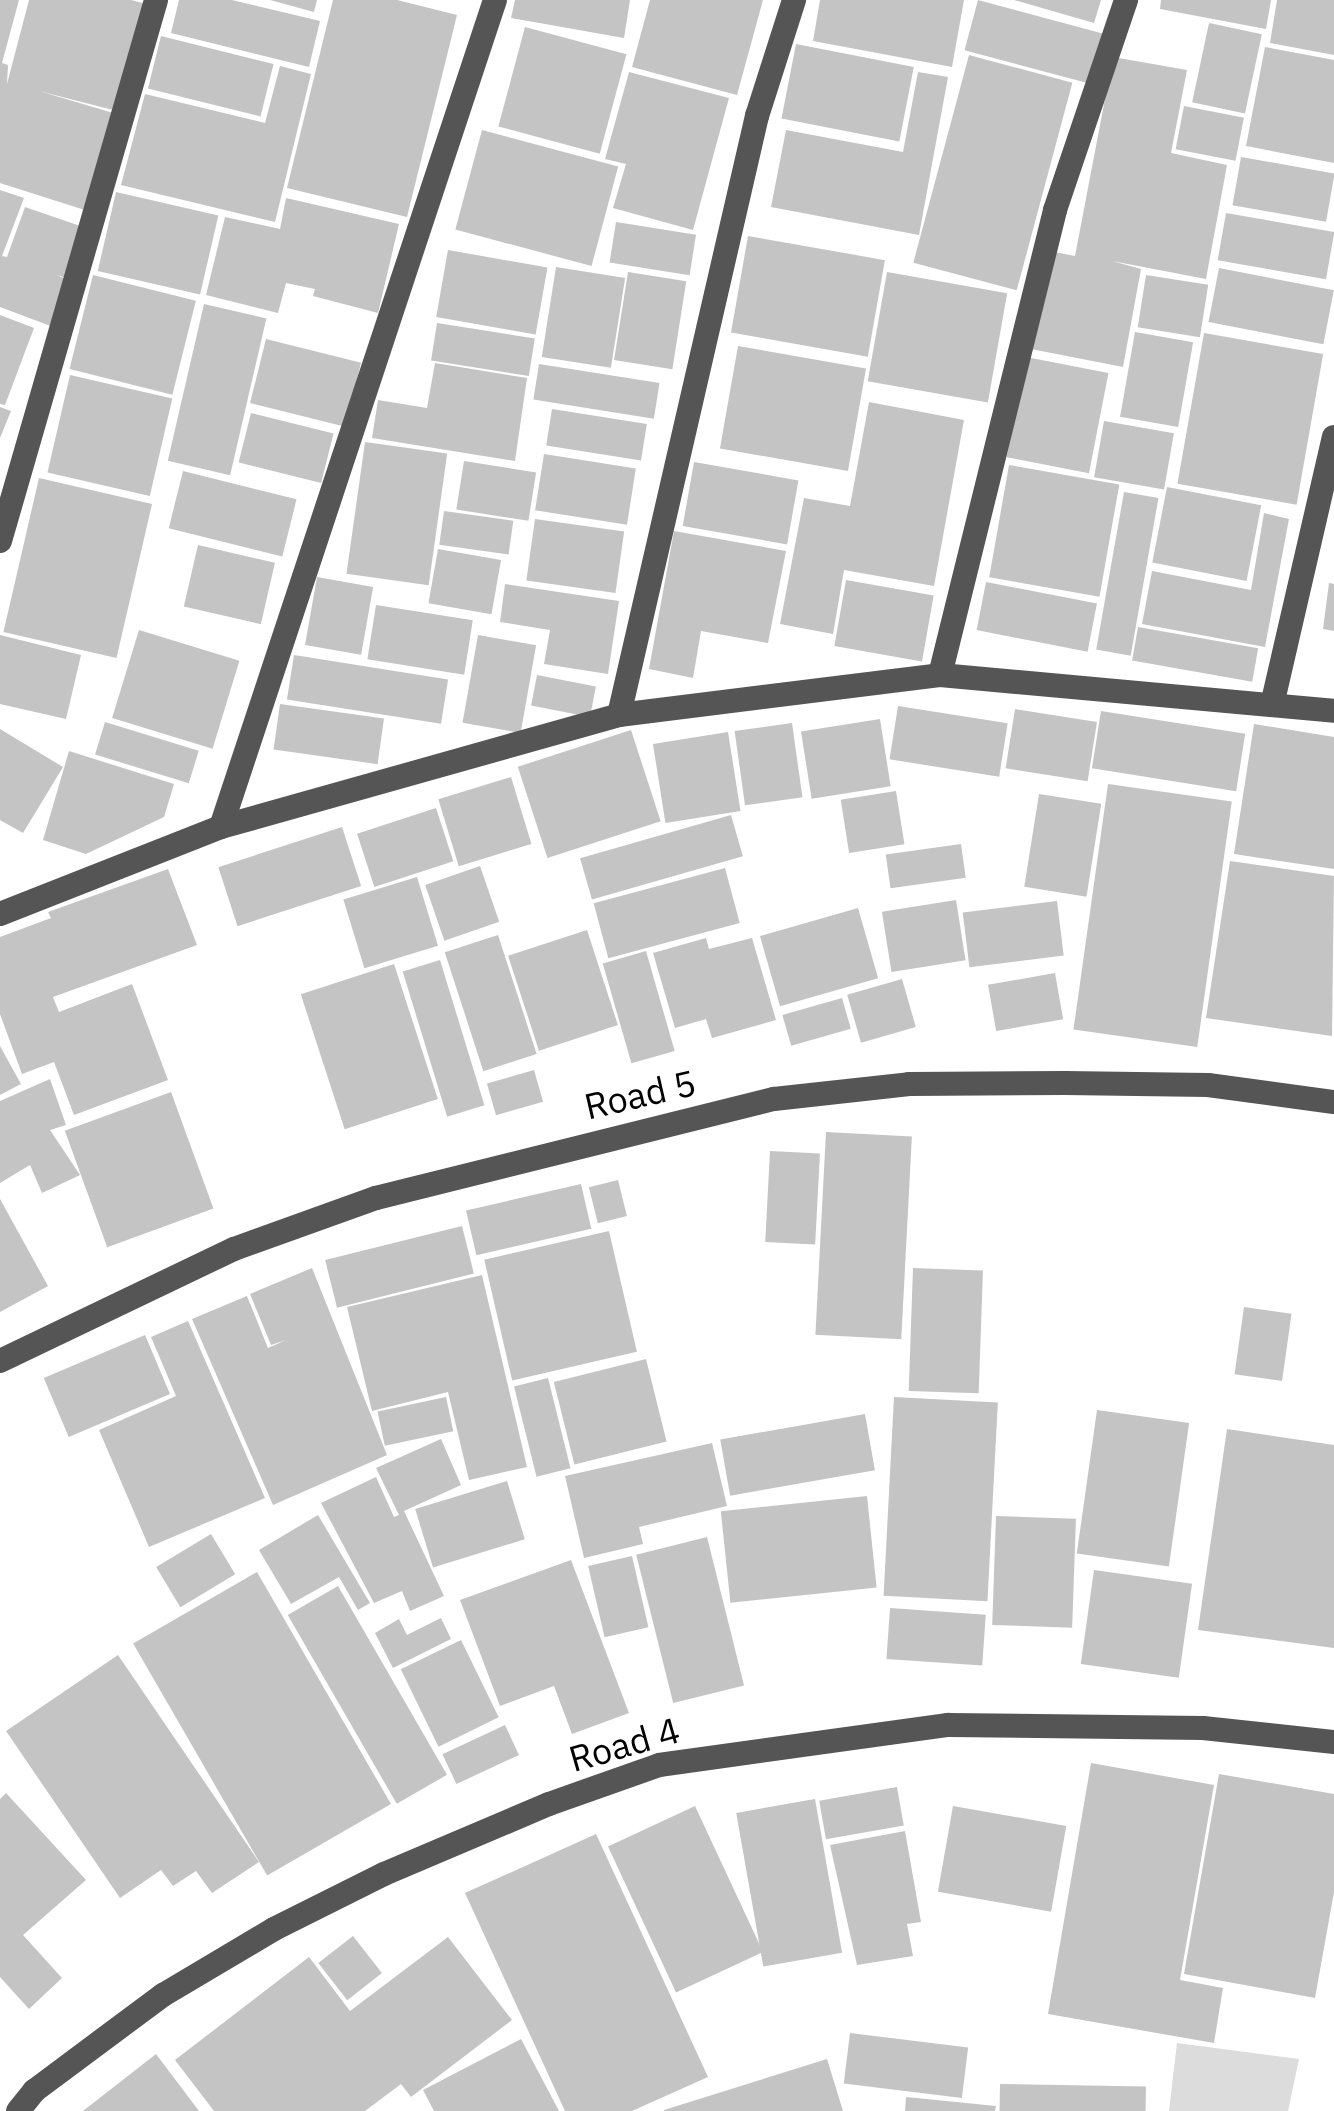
<!DOCTYPE html>
<style>
body{margin:0}
#map{position:relative;width:1334px;height:2111px;overflow:hidden;background:#fff;font-family:"IBM Plex Sans",sans-serif}
div>[style]{position:absolute}
[style*='--x']{left:calc(var(--x)*1px);top:calc(var(--y)*1px);width:calc(var(--w)*1px);rotate:calc(var(--a)*1deg)}
.green>*{inset:0;background:#dcdcdc}
.building>*{inset:0;background:#c4c4c4;transform-origin:0 0}
.street>*{height:24px;margin:-12px;padding:0 12px;transform-origin:12px;border-radius:12px;background:#555}
span{translate:-50% -50%;white-space:nowrap;text-align:center;line-height:1.15;-webkit-text-stroke:9px #fff;paint-order:stroke}
.street-label{font-size:36px;color:#000}
</style>
<div id="map">
<div class="green">
<i style="clip-path:polygon(1177px 2043px,1299px 2059px,1288px 2111px,1169px 2111px)"></i>
</div>
<div class="building">
<i style="clip-path:polygon(0 0,19px 0,2px 63px,8px 65px,7px 84px,29px 0,131px 0,150px 5px,113px 110px,39px 91px,120px 115px,94px 213px,0 183px)"></i>
<i style="clip-path:polygon(179px 0,232px 0,320px 21px,309px 67px,171px 33px)"></i>
<i style="clip-path:polygon(270px 0,317px 0,314px 12px)"></i>
<i style="clip-path:polygon(333px 0,397px 0,457px 15px,407px 217px,287px 188px)"></i>
<i style="clip-path:polygon(515px 0,630px 0,624px 38px,511px 18px)"></i>
<i style="clip-path:polygon(650px 0,763px 0,737px 95px,632px 67px)"></i>
<i style="clip-path:polygon(820px 0,964px 0,952px 67px,813px 41px)"></i>
<i style="left:978px;top:0;width:130px;height:52px;rotate:15deg"></i>
<i style="clip-path:polygon(1014px 0,1101px 0,1094px 23px)"></i>
<i style="clip-path:polygon(1161px 0,1271px 0,1266px 29px,1160px 9px)"></i>
<i style="clip-path:polygon(1277px 0,1334px 0,1334px 55px,1270px 43px)"></i>
<i style="left:1209px;top:23px;width:54px;height:81px;rotate:12deg"></i>
<i style="left:525px;top:27px;width:105px;height:103px;rotate:15deg"></i>
<i style="left:161px;top:36px;width:116px;height:54px;rotate:14deg"></i>
<i style="left:796px;top:44px;width:120px;height:76px;rotate:11deg"></i>
<i style="clip-path:polygon(1265px 47px,1334px 60px,1334px 163px,1246px 146px)"></i>
<i style="left:969px;top:55px;width:107px;height:215px;rotate:15deg"></i>
<i style="clip-path:polygon(1113px 57px,1187px 70px,1171px 153px,1227px 165px,1206px 279px,1112px 261px,1141px 269px,1123px 367px,1031px 349px,1049px 251px,1075px 256px)"></i>
<i style="clip-path:polygon(280px 66px,311px 74px,275px 222px,121px 185px,145px 94px,265px 123px)"></i>
<i style="clip-path:polygon(629px 72px,729px 98px,693px 230px,613px 208px,626px 164px,605px 159px)"></i>
<i style="clip-path:polygon(918px 72px,948px 77px,919px 235px,771px 207px,786px 130px,903px 152px)"></i>
<i style="left:1184px;top:106px;width:61px;height:44px;rotate:11deg"></i>
<i style="left:482px;top:130px;width:141px;height:103px;rotate:15deg"></i>
<i style="left:1241px;top:157px;width:95px;height:49px;rotate:10deg"></i>
<i style="clip-path:polygon(0 190px,24px 198px,2px 256px,7px 257px,25px 207px,89px 229px,71px 279px,56px 275px,74px 282px,56px 328px,0 307px)"></i>
<i style="left:116px;top:192px;width:105px;height:81px;rotate:13deg"></i>
<i style="clip-path:polygon(286px 198px,399px 224px,378px 313px,313px 296px,315px 289px,286px 283px,278px 313px,206px 295px,225px 217px,280px 229px)"></i>
<i style="left:1226px;top:213px;width:110px;height:48px;rotate:10deg"></i>
<i style="left:616px;top:222px;width:81px;height:41px;rotate:9deg"></i>
<i style="left:748px;top:236px;width:139px;height:98px;rotate:10deg"></i>
<i style="left:448px;top:250px;width:101px;height:68px;rotate:10deg"></i>
<i style="left:556px;top:267px;width:70px;height:91px;rotate:9deg"></i>
<i style="left:1219px;top:268px;width:117px;height:55px;rotate:11deg"></i>
<i style="left:628px;top:272px;width:59px;height:89px;rotate:9deg"></i>
<i style="left:887px;top:272px;width:122px;height:111px;rotate:10deg"></i>
<i style="left:93px;top:275px;width:106px;height:97px;rotate:14deg"></i>
<i style="left:1146px;top:275px;width:63px;height:53px;rotate:9deg"></i>
<i style="left:204px;top:304px;width:64px;height:161px;rotate:13deg"></i>
<i style="clip-path:polygon(0 315px,34px 328px,5px 405px,0 404px)"></i>
<i style="left:437px;top:323px;width:99px;height:38px;rotate:9deg"></i>
<i style="left:1135px;top:332px;width:59px;height:86px;rotate:10deg"></i>
<i style="left:1204px;top:333px;width:121px;height:153px;rotate:10deg"></i>
<i style="left:266px;top:339px;width:98px;height:66px;rotate:14deg"></i>
<i style="left:738px;top:346px;width:130px;height:104px;rotate:10deg"></i>
<i style="left:1026px;top:357px;width:84px;height:102px;rotate:11deg"></i>
<i style="clip-path:polygon(435px 363px,527px 378px,515px 461px,372px 438px,378px 400px,427px 408px)"></i>
<i style="left:539px;top:364px;width:122px;height:36px;rotate:9deg"></i>
<i style="left:70px;top:375px;width:105px;height:100px;rotate:13deg"></i>
<i style="clip-path:polygon(869px 402px,964px 420px,934px 586px,844px 570px,833px 634px,780px 624px,804px 498px,850px 506px)"></i>
<i style="clip-path:polygon(0 407px,11px 411px,0 438px)"></i>
<i style="left:552px;top:409px;width:96px;height:37px;rotate:9deg"></i>
<i style="left:251px;top:413px;width:85px;height:51px;rotate:14deg"></i>
<i style="left:1104px;top:421px;width:71px;height:57px;rotate:10deg"></i>
<i style="left:365px;top:442px;width:83px;height:133px;rotate:8deg"></i>
<i style="left:544px;top:454px;width:93px;height:57px;rotate:9deg"></i>
<i style="left:464px;top:461px;width:73px;height:49px;rotate:9deg"></i>
<i style="left:694px;top:462px;width:106px;height:65px;rotate:10deg"></i>
<i style="left:1009px;top:465px;width:112px;height:114px;rotate:10deg"></i>
<i style="left:183px;top:471px;width:117px;height:59px;rotate:14deg"></i>
<i style="left:39px;top:478px;width:116px;height:158px;rotate:13deg"></i>
<i style="left:1167px;top:487px;width:96px;height:77px;rotate:11deg"></i>
<i style="left:1124px;top:492px;width:35px;height:160px;rotate:10deg"></i>
<i style="left:444px;top:511px;width:70px;height:34px;rotate:8deg"></i>
<i style="clip-path:polygon(1264px 513px,1289px 519px,1265px 647px,1142px 624px,1152px 571px,1251px 590px)"></i>
<i style="left:535px;top:519px;width:90px;height:62px;rotate:8deg"></i>
<i style="clip-path:polygon(674px 531px,786px 551px,768px 643px,701px 631px,693px 678px,649px 669px)"></i>
<i style="left:198px;top:545px;width:79px;height:63px;rotate:13deg"></i>
<i style="left:438px;top:549px;width:64px;height:55px;rotate:10deg"></i>
<i style="left:317px;top:577px;width:57px;height:69px;rotate:10deg"></i>
<i style="left:846px;top:580px;width:89px;height:67px;rotate:10deg"></i>
<i style="left:986px;top:582px;width:113px;height:49px;rotate:11deg"></i>
<i style="clip-path:polygon(1329px 583px,1334px 584px,1334px 631px,1323px 629px)"></i>
<i style="clip-path:polygon(505px 584px,619px 601px,608px 674px,544px 664px,550px 630px,500px 622px)"></i>
<i style="left:376px;top:605px;width:98px;height:55px;rotate:9deg"></i>
<i style="left:1138px;top:627px;width:122px;height:34px;rotate:10deg"></i>
<i style="left:139px;top:630px;width:105px;height:92px;rotate:17deg"></i>
<i style="clip-path:polygon(0 635px,81px 655px,66px 719px,0 704px)"></i>
<i style="left:478px;top:635px;width:59px;height:89px;rotate:10deg"></i>
<i style="left:294px;top:655px;width:156px;height:45px;rotate:9deg"></i>
<i style="left:537px;top:675px;width:60px;height:31px;rotate:11deg"></i>
<i style="left:280px;top:704px;width:105px;height:46px;rotate:8deg"></i>
<i style="left:898px;top:706px;width:111px;height:54px;rotate:9deg"></i>
<i style="left:1015px;top:709px;width:83px;height:60px;rotate:9deg"></i>
<i style="left:1101px;top:711px;width:146px;height:58px;rotate:9deg"></i>
<i style="left:880px;top:719px;width:68px;height:80px;rotate:81deg"></i>
<i style="left:105px;top:722px;width:98px;height:34px;rotate:17deg"></i>
<i style="left:792px;top:723px;width:75px;height:58px;rotate:82deg"></i>
<i style="clip-path:polygon(1254px 724px,1334px 737px,1334px 869px,1234px 854px)"></i>
<i style="clip-path:polygon(0 729px,63px 767px,23px 833px,0 820px)"></i>
<i style="left:631px;top:730px;width:96px;height:119px;rotate:72deg"></i>
<i style="left:728px;top:732px;width:80px;height:76px;rotate:81deg"></i>
<i style="clip-path:polygon(69px 751px,174px 784px,164px 817px,86px 854px,43px 840px)"></i>
<i style="left:511px;top:777px;width:70px;height:76px;rotate:73deg"></i>
<i style="left:1108px;top:784px;width:125px;height:248px;rotate:8deg"></i>
<i style="left:896px;top:791px;width:54px;height:56px;rotate:81deg"></i>
<i style="left:1039px;top:794px;width:63px;height:94px;rotate:9deg"></i>
<i style="left:436px;top:808px;width:56px;height:83px;rotate:72deg"></i>
<i style="left:731px;top:815px;width:43px;height:157px;rotate:74deg"></i>
<i style="left:342px;top:827px;width:62px;height:130px;rotate:72deg"></i>
<i style="left:961px;top:844px;width:34px;height:76px;rotate:82deg"></i>
<i style="clip-path:polygon(1230px 861px,1334px 876px,1332px 1036px,1206px 1018px)"></i>
<i style="left:480px;top:866px;width:59px;height:58px;rotate:71deg"></i>
<i style="left:725px;top:868px;width:57px;height:136px;rotate:75deg"></i>
<i style="clip-path:polygon(168px 869px,197px 945px,53px 997px,59px 1012px,132px 984px,168px 1080px,74px 1115px,54px 1062px,22px 1074px,0 1014px,0 937px,51px 918px,48px 912px)"></i>
<i style="left:417px;top:877px;width:72px;height:77px;rotate:73deg"></i>
<i style="left:956px;top:900px;width:61px;height:75px;rotate:81deg"></i>
<i style="left:1057px;top:901px;width:55px;height:95px;rotate:83deg"></i>
<i style="left:858px;top:908px;width:73px;height:102px;rotate:74deg"></i>
<i style="left:587px;top:930px;width:100px;height:83px;rotate:72deg"></i>
<i style="left:498px;top:935px;width:125px;height:56px;rotate:72deg"></i>
<i style="clip-path:polygon(706px 938px,709px 949px,752px 938px,776px 1020px,712px 1038px,706px 1019px,675px 1028px,653px 953px)"></i>
<i style="left:646px;top:951px;width:104px;height:45px;rotate:74deg"></i>
<i style="left:440px;top:960px;width:152px;height:39px;rotate:73deg"></i>
<i style="left:394px;top:964px;width:142px;height:98px;rotate:72deg"></i>
<i style="left:1055px;top:973px;width:47px;height:68px;rotate:80deg"></i>
<i style="left:902px;top:979px;width:50px;height:57px;rotate:74deg"></i>
<i style="left:842px;top:998px;width:32px;height:62px;rotate:74deg"></i>
<i style="clip-path:polygon(0 1046px,21px 1084px,0 1095px)"></i>
<i style="left:534px;top:1070px;width:33px;height:49px;rotate:74deg"></i>
<i style="clip-path:polygon(50px 1079px,66px 1125px,50px 1130px,80px 1175px,42px 1193px,30px 1165px,0 1183px,0 1101px)"></i>
<i style="left:171px;top:1092px;width:124px;height:113px;rotate:70deg"></i>
<i style="left:826px;top:1132px;width:86px;height:203px;rotate:3deg"></i>
<i style="left:770px;top:1151px;width:50px;height:91px;rotate:3deg"></i>
<i style="left:618px;top:1180px;width:37px;height:30px;rotate:76deg"></i>
<i style="left:581px;top:1184px;width:46px;height:118px;rotate:77deg"></i>
<i style="clip-path:polygon(0 1199px,48px 1286px,0 1312px)"></i>
<i style="left:462px;top:1226px;width:49px;height:141px;rotate:76deg"></i>
<i style="left:609px;top:1231px;width:124px;height:128px;rotate:77deg"></i>
<i style="clip-path:polygon(312px 1268px,387px 1455px,273px 1505px,192px 1319px,247px 1296px,268px 1348px,286px 1340px,271px 1345px,250px 1294px)"></i>
<i style="left:913px;top:1268px;width:70px;height:123px;rotate:2deg"></i>
<i style="clip-path:polygon(482px 1275px,527px 1467px,469px 1480px,448px 1392px,372px 1411px,347px 1307px)"></i>
<i style="left:1244px;top:1307px;width:48px;height:68px;rotate:8deg"></i>
<i style="clip-path:polygon(188px 1321px,265px 1498px,149px 1547px,99px 1430px,176px 1396px,151px 1337px)"></i>
<i style="left:145px;top:1335px;width:64px;height:110px;rotate:67deg"></i>
<i style="left:646px;top:1359px;width:85px;height:95px;rotate:76deg"></i>
<i style="left:548px;top:1378px;width:93px;height:35px;rotate:76deg"></i>
<i style="left:446px;top:1397px;width:35px;height:70px;rotate:78deg"></i>
<i style="left:894px;top:1397px;width:104px;height:199px;rotate:3deg"></i>
<i style="left:1097px;top:1410px;width:93px;height:145px;rotate:8deg"></i>
<i style="left:865px;top:1414px;width:57px;height:147px;rotate:80deg"></i>
<i style="clip-path:polygon(1227px 1429px,1334px 1445px,1334px 1648px,1198px 1630px)"></i>
<i style="clip-path:polygon(441px 1439px,461px 1485px,404px 1511px,444px 1596px,410px 1611px,402px 1591px,374px 1603px,321px 1503px,376px 1477px,394px 1517px,399px 1515px,376px 1468px)"></i>
<i style="clip-path:polygon(712px 1443px,727px 1506px,639px 1527px,643px 1544px,584px 1558px,565px 1476px)"></i>
<i style="left:507px;top:1481px;width:61px;height:96px;rotate:73deg"></i>
<i style="left:867px;top:1496px;width:92px;height:147px;rotate:84deg"></i>
<i style="clip-path:polygon(318px 1515px,370px 1603px,358px 1610px,339px 1577px,291px 1604px,259px 1550px)"></i>
<i style="left:996px;top:1516px;width:80px;height:109px;rotate:2deg"></i>
<i style="left:211px;top:1534px;width:47px;height:64px;rotate:59deg"></i>
<i style="left:707px;top:1537px;width:153px;height:73px;rotate:76deg"></i>
<i style="left:632px;top:1556px;width:73px;height:45px;rotate:77deg"></i>
<i style="clip-path:polygon(571px 1560px,629px 1713px,572px 1734px,554px 1686px,500px 1706px,460px 1600px)"></i>
<i style="left:1094px;top:1570px;width:99px;height:95px;rotate:8deg"></i>
<i style="left:257px;top:1572px;width:268px;height:143px;rotate:60deg"></i>
<i style="left:338px;top:1586px;width:218px;height:58px;rotate:60deg"></i>
<i style="left:890px;top:1608px;width:96px;height:51px;rotate:4deg"></i>
<i style="clip-path:polygon(441px 1618px,451px 1639px,393px 1668px,375px 1633px,399px 1619px,407px 1635px)"></i>
<i style="left:461px;top:1640px;width:86px;height:67px;rotate:64deg"></i>
<i style="clip-path:polygon(118px 1655px,259px 1862px,212px 1893px,196px 1871px,173px 1886px,161px 1870px,120px 1898px,6px 1731px)"></i>
<i style="left:505px;top:1725px;width:33px;height:69px;rotate:65deg"></i>
<i style="clip-path:polygon(1091px 1763px,1214px 1785px,1180px 1980px,1223px 1988px,1214px 2043px,1048px 2014px)"></i>
<i style="clip-path:polygon(1219px 1774px,1334px 1794px,1334px 1892px,1315px 1998px,1184px 1974px)"></i>
<i style="left:897px;top:1787px;width:39px;height:79px;rotate:80deg"></i>
<i style="clip-path:polygon(6px 1793px,86px 1880px,23px 1935px,62px 1978px,29px 2009px,0 1977px,0 1799px)"></i>
<i style="left:815px;top:1799px;width:156px;height:80px;rotate:80deg"></i>
<i style="left:695px;top:1806px;width:161px;height:96px;rotate:65deg"></i>
<i style="left:953px;top:1806px;width:115px;height:87px;rotate:10deg"></i>
<i style="clip-path:polygon(905px 1831px,921px 1922px,907px 1924px,913px 1956px,857px 1965px,830px 1845px)"></i>
<i style="clip-path:polygon(596px 1834px,708px 2077px,632px 2111px,565px 2111px,465px 1893px)"></i>
<i style="left:353px;top:1936px;width:47px;height:44px;rotate:52deg"></i>
<i style="clip-path:polygon(448px 1937px,512px 2020px,411px 2097px,401px 2084px,365px 2111px,214px 2111px,175px 2060px,309px 1957px,350px 2011px)"></i>
<i style="left:850px;top:2033px;width:119px;height:51px;rotate:7deg"></i>
<i style="clip-path:polygon(521px 2039px,559px 2111px,434px 2111px,423px 2090px)"></i>
<i style="clip-path:polygon(156px 2054px,199px 2111px,83px 2111px)"></i>
<i style="clip-path:polygon(827px 2059px,843px 2111px,664px 2111px,664px 2110px)"></i>
<i style="left:1000px;top:2084px;width:146px;height:27px;rotate:1deg"></i>
<i style="clip-path:polygon(906px 2097px,996px 2106px,995px 2111px,905px 2111px)"></i>
</div>
<div class="street">
<i style="--x:0;--y:541;--w:563;--a:-73.91"></i>
<i style="--x:940;--y:675;--w:479;--a:-76.1"></i>
<i style="--x:1055;--y:210;--w:222;--a:-71.3"></i>
<i style="--x:1272;--y:705;--w:275;--a:-77"></i>
<i style="--x:619;--y:715;--w:615;--a:-77.03"></i>
<i style="--x:757;--y:116;--w:122;--a:-72.3"></i>
<i style="--x:221;--y:827;--w:871;--a:-71.67"></i>
<i style="--x:0;--y:914;--w:238;--a:-21.5"></i>
<i style="--x:221;--y:827;--w:413;--a:-15.7"></i>
<i style="--x:619;--y:715;--w:323;--a:-7.1"></i>
<i style="--x:940;--y:675;--w:396;--a:5.2"></i>
<i style="--x:0;--y:1361;--w:259;--a:-25.6"></i>
<i style="--x:234;--y:1249;--w:151;--a:-19.8"></i>
<i style="--x:376;--y:1198;--w:410;--a:-14"></i>
<i style="--x:774;--y:1099;--w:136;--a:-6.3"></i>
<i style="--x:909;--y:1084;--w:156;--a:-0.4"></i>
<i style="--x:1065;--y:1083;--w:143;--a:0.8"></i>
<i style="--x:1208;--y:1085;--w:127;--a:7.7"></i>
<i style="--x:18;--y:2111;--w:26;--a:-51"></i>
<i style="--x:34;--y:2091;--w:161;--a:-36.7"></i>
<i style="--x:163;--y:1995;--w:129;--a:-30.7"></i>
<i style="--x:274;--y:1929;--w:123;--a:-26.6"></i>
<i style="--x:384;--y:1874;--w:179;--a:-23"></i>
<i style="--x:549;--y:1804;--w:117;--a:-19.5"></i>
<i style="--x:659;--y:1765;--w:292;--a:-7.9"></i>
<i style="--x:948;--y:1725;--w:255;--a:0.7"></i>
<i style="--x:1203;--y:1728;--w:132;--a:6.1"></i>
</div>
<div class="street-label">
<span style="left:640px;top:1094px;rotate:-13deg">Road 5</span>
<span style="left:624px;top:1744px;rotate:-16deg">Road 4</span>
</div>
</div>
